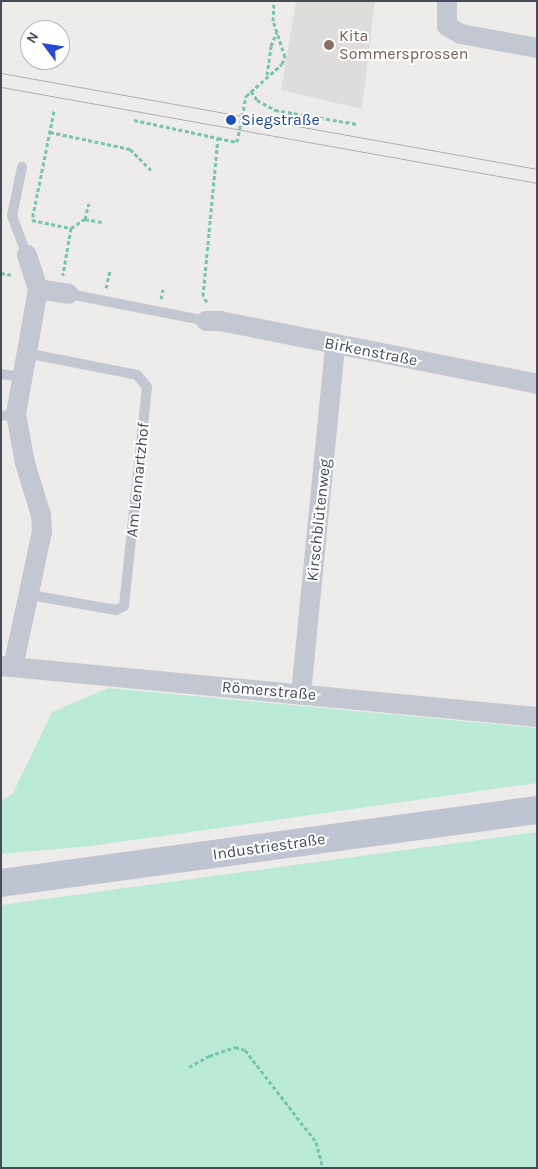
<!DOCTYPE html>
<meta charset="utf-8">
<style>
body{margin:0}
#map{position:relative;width:538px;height:1169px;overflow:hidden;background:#eeeceb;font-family:Karla,sans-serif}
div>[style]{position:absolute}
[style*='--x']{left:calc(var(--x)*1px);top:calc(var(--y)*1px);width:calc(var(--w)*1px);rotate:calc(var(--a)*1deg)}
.education>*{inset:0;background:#dfdddc}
.green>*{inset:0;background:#bbead7}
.path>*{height:3px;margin-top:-1.5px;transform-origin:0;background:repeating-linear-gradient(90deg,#76c5af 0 4px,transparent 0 6.5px)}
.service>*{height:10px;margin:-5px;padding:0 5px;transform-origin:5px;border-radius:5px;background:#c2c7d2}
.minor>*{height:20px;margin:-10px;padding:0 10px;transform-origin:10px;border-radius:10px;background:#c2c7d2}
.secondary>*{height:28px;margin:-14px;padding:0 14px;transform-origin:14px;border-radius:14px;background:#bfc4d3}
.tram>*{height:1px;margin:-0.5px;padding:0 0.5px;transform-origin:0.5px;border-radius:0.5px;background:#aeafb5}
.dots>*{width:14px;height:14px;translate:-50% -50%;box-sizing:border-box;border:2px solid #fff;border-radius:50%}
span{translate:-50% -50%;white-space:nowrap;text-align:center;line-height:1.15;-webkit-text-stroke:4px #fff;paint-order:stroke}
.education-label{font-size:16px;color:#785e54}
.left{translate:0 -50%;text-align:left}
.transit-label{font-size:16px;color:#164399}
.street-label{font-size:16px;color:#454b57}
.frame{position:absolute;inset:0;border:2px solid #454b57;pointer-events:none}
.north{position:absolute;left:20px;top:20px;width:50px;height:50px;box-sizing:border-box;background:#fff;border:1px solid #b5b7bc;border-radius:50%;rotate:301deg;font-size:14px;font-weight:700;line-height:20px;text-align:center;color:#454b57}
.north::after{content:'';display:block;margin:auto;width:18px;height:22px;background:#254bce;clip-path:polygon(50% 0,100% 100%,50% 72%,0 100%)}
</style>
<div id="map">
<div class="education">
<i style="clip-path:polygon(296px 1px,375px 1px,362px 109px,281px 90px)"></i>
</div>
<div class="green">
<i style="clip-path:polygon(108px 688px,537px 728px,537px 783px,91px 846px,1px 854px,1px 801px,13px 793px,52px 712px)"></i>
<i style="clip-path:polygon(537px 832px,537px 1168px,1px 1168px,1px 905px)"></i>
</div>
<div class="path">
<i style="--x:267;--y:75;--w:29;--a:-82"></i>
<i style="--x:271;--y:46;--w:16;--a:-68"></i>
<i style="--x:251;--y:91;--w:11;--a:56"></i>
<i style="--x:257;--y:100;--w:21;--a:29"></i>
<i style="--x:275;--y:110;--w:83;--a:9.7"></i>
<i style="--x:54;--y:111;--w:111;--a:101.4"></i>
<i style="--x:32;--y:220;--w:40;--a:12"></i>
<i style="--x:71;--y:228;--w:48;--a:99.7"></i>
<i style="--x:134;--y:120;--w:86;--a:12.1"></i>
<i style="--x:50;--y:132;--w:82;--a:12"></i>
<i style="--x:130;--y:149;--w:30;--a:45"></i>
<i style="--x:85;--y:219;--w:17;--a:10"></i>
<i style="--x:71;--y:228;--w:17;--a:-33"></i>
<i style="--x:85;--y:219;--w:16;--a:-76"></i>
<i style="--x:1;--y:273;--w:12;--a:9"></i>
<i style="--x:106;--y:288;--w:18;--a:-77"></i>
<i style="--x:161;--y:299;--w:10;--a:-79"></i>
<i style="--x:207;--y:302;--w:7;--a:-124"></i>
<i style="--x:203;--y:296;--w:159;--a:-84.6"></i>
<i style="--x:218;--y:138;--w:19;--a:12"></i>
<i style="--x:237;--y:142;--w:47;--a:-78.9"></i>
<i style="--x:246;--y:96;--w:48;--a:-41.6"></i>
<i style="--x:282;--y:64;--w:8;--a:-67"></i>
<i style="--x:285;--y:57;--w:38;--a:-108"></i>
<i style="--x:273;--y:21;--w:20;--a:-87"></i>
<i style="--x:189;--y:1067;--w:23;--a:-29"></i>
<i style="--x:209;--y:1056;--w:28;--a:-19"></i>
<i style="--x:235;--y:1047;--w:10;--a:17"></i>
<i style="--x:245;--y:1050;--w:116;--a:52.3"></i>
<i style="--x:316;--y:1142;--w:27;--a:75"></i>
</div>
<div class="service">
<i style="--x:22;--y:167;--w:50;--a:101.5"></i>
<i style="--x:12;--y:216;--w:42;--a:69"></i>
<i style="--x:69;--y:294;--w:140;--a:11.1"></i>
<i style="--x:26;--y:353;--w:113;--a:11.2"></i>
<i style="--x:137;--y:375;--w:16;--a:50"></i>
<i style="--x:147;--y:387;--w:220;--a:96"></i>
<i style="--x:124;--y:606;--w:9;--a:153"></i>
<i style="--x:116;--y:610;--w:87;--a:-170.1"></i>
<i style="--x:1;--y:374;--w:20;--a:9"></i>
<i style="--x:1;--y:416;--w:15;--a:-8"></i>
</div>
<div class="minor">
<i style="--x:447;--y:1;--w:25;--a:90"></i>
<i style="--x:447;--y:26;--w:16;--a:30"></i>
<i style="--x:461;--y:34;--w:77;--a:10.4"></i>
<i style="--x:38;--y:289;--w:31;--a:9"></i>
<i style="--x:206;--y:321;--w:14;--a:0"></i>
<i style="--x:220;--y:321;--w:323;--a:11.2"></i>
<i style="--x:1;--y:666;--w:538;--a:5.44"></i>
<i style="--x:13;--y:667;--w:138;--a:-77.9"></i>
<i style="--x:42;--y:532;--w:17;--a:-93"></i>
<i style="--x:41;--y:515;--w:54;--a:-107.1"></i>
<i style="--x:25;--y:463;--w:50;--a:-100.4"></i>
<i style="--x:16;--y:414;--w:127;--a:-80"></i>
<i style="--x:38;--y:289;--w:36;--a:-108"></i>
<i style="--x:301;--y:694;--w:351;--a:-84.4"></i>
</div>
<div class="secondary">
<i style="--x:1;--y:883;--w:541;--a:-7.76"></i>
</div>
<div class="tram">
<i style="--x:1;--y:73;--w:545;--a:10.15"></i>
<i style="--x:1;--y:87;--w:545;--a:10.15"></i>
</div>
<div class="dots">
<i style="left:329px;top:45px;background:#8d6e63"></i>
<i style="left:231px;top:120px;background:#1a4fb4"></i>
</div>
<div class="education-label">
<span class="left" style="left:339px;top:45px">Kita<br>Sommersprossen</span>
</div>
<div class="transit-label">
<span class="left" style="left:241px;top:120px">Siegstraße</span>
</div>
<div class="street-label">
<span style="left:371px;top:352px;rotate:11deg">Birkenstraße</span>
<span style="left:138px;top:480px;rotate:-84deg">Am Lennartzhof</span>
<span style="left:319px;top:520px;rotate:-84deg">Kirschblütenweg</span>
<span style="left:269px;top:691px;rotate:5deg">Römerstraße</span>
<span style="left:269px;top:847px;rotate:-8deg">Industriestraße</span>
</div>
<div class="frame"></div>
<div class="north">N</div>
</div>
